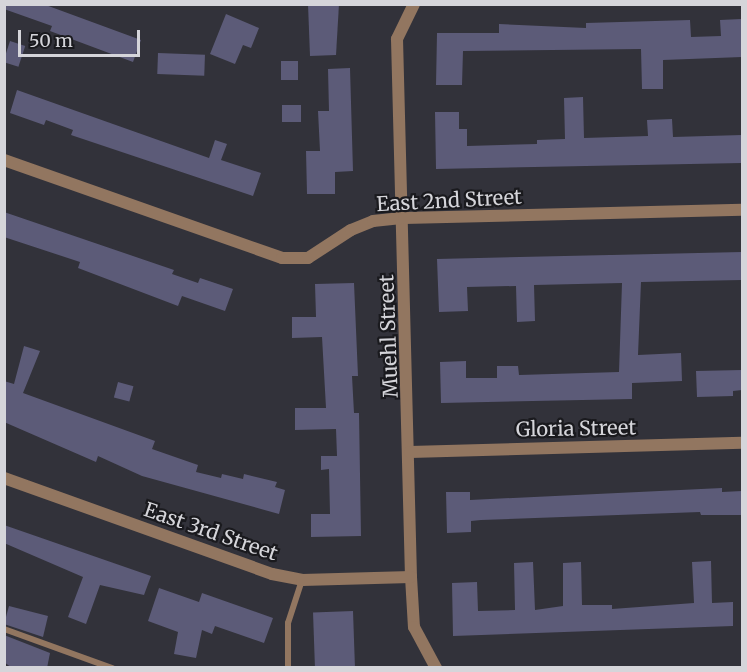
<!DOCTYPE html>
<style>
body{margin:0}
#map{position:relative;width:747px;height:672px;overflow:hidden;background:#32323a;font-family:Merriweather,serif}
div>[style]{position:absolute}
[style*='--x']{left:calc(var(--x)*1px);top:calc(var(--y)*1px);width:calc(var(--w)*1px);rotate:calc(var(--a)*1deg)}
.building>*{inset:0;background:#5c5b78;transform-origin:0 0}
.service>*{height:6px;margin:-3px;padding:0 3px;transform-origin:3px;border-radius:3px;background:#927660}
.minor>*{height:12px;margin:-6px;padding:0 6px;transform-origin:6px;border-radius:6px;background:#927660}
span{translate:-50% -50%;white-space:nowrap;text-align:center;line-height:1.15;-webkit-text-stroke:4.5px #1a1a1e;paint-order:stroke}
.street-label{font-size:20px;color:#d5d5da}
.frame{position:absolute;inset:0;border:6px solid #d5d5da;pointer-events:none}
.scale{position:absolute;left:18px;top:30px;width:122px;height:27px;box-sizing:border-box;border:3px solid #d5d5da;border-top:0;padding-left:8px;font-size:18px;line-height:21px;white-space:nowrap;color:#d5d5da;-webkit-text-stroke:4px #1a1a1e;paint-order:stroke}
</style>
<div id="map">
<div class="building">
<i style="clip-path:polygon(4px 4px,43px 4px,141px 40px,133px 62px,50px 31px,52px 26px,4px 9px)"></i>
<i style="clip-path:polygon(308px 4px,339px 4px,336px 55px,310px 56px)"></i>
<i style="clip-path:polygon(226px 14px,259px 28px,251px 48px,243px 45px,235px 64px,210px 54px)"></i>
<i style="clip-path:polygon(742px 19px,742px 57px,663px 60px,663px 89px,642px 89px,641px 49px,463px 51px,462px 85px,436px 85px,437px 33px,499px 33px,499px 24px,586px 28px,586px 23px,690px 20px,691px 37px,721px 36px,720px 20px)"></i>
<i style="left:10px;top:41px;width:16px;height:22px;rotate:18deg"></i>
<i style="left:158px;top:53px;width:47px;height:21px;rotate:2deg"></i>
<i style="left:281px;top:61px;width:17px;height:19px"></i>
<i style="clip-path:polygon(350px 68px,353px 171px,335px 172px,335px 194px,307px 194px,306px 151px,320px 151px,318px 111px,329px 111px,328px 69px)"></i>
<i style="clip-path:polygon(17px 90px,209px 158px,215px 140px,227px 144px,221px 160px,261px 173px,253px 196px,71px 135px,73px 130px,46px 120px,44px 125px,10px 113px)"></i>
<i style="clip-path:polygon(583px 97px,584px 138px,648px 136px,647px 120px,672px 119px,673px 137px,742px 135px,742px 163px,436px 169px,435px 112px,459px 112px,459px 129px,467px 129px,467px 146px,537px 144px,537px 140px,565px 139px,564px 98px)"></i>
<i style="left:282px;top:105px;width:19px;height:17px"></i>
<i style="clip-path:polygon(4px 212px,174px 270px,172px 274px,198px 283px,200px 278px,233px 289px,225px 311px,182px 296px,178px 306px,78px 268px,80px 262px,4px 237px)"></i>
<i style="clip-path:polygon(742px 252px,742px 280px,641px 282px,638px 355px,681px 353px,682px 381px,632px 383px,632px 399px,441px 403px,440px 362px,466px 361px,466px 378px,497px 378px,497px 366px,518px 366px,519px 375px,619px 372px,622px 283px,534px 285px,535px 321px,517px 322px,516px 286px,467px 287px,468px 311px,439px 312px,437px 259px)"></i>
<i style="clip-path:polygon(354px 283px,358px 376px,352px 376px,354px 413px,359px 413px,361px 536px,311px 537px,311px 514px,330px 514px,329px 469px,321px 470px,321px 456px,337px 456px,336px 429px,295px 430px,295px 408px,326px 408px,322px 337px,292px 338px,292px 317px,316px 317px,315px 284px)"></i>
<i style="clip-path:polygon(24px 346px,40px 351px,23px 393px,155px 441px,152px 449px,198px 465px,196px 472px,221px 478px,222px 474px,243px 479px,244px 474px,277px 482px,275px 487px,285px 490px,279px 514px,142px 476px,98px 456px,96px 462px,4px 422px,4px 381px,14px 384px)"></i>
<i style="clip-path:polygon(742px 370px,742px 390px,733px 391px,733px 396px,697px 397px,696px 371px)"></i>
<i style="left:118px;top:382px;width:16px;height:16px;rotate:15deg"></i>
<i style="clip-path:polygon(722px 488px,722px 492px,742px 491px,742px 515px,701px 515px,700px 512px,481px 520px,471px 521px,471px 532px,447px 533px,446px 492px,470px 492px,470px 500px)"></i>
<i style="clip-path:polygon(4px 525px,151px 576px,144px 595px,100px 585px,86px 624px,68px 617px,83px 577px,4px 543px)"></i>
<i style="clip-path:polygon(711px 561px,712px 603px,733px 602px,733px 626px,453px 636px,452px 583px,477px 582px,478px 611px,515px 610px,514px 563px,533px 562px,535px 610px,563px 606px,563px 563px,581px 562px,582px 605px,612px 605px,612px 609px,694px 603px,692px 562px)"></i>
<i style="clip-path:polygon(159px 588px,199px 602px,202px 593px,273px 618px,264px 643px,215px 626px,212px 634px,202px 630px,196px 658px,174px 654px,178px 632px,148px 621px)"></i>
<i style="clip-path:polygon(9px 606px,48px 616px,43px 637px,4px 624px)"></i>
<i style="left:353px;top:611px;width:57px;height:40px;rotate:88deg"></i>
<i style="clip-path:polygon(4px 635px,50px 653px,47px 668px,12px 668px,4px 662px)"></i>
</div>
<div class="service">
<i style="--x:4;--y:629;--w:115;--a:19.9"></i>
<i style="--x:288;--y:668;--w:45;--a:-90"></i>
<i style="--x:288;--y:623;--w:45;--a:-72"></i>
</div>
<div class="minor">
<i style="--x:414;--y:4;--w:39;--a:116"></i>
<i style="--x:397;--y:39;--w:538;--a:88.51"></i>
<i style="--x:411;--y:577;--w:50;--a:86.6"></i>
<i style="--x:414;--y:627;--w:47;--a:61.8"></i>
<i style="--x:4;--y:160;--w:295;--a:19.4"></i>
<i style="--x:282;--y:258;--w:26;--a:0"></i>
<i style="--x:308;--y:258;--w:51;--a:-33.1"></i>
<i style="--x:351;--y:230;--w:24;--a:-22"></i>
<i style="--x:373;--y:221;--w:31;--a:-6"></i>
<i style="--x:404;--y:218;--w:338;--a:-1.4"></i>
<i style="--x:410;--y:452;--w:332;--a:-1.6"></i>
<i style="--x:4;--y:478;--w:285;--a:19.7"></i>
<i style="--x:272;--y:574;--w:31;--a:11"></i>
<i style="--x:302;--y:580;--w:109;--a:-1.6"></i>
</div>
<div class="street-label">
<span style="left:449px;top:200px;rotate:-3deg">East 2nd Street</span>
<span style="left:388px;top:336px;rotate:-92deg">Muehl Street</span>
<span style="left:576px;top:428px;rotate:-1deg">Gloria Street</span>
<span style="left:211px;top:531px;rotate:19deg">East 3rd Street</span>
</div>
<div class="frame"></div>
<div class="scale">50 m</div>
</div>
